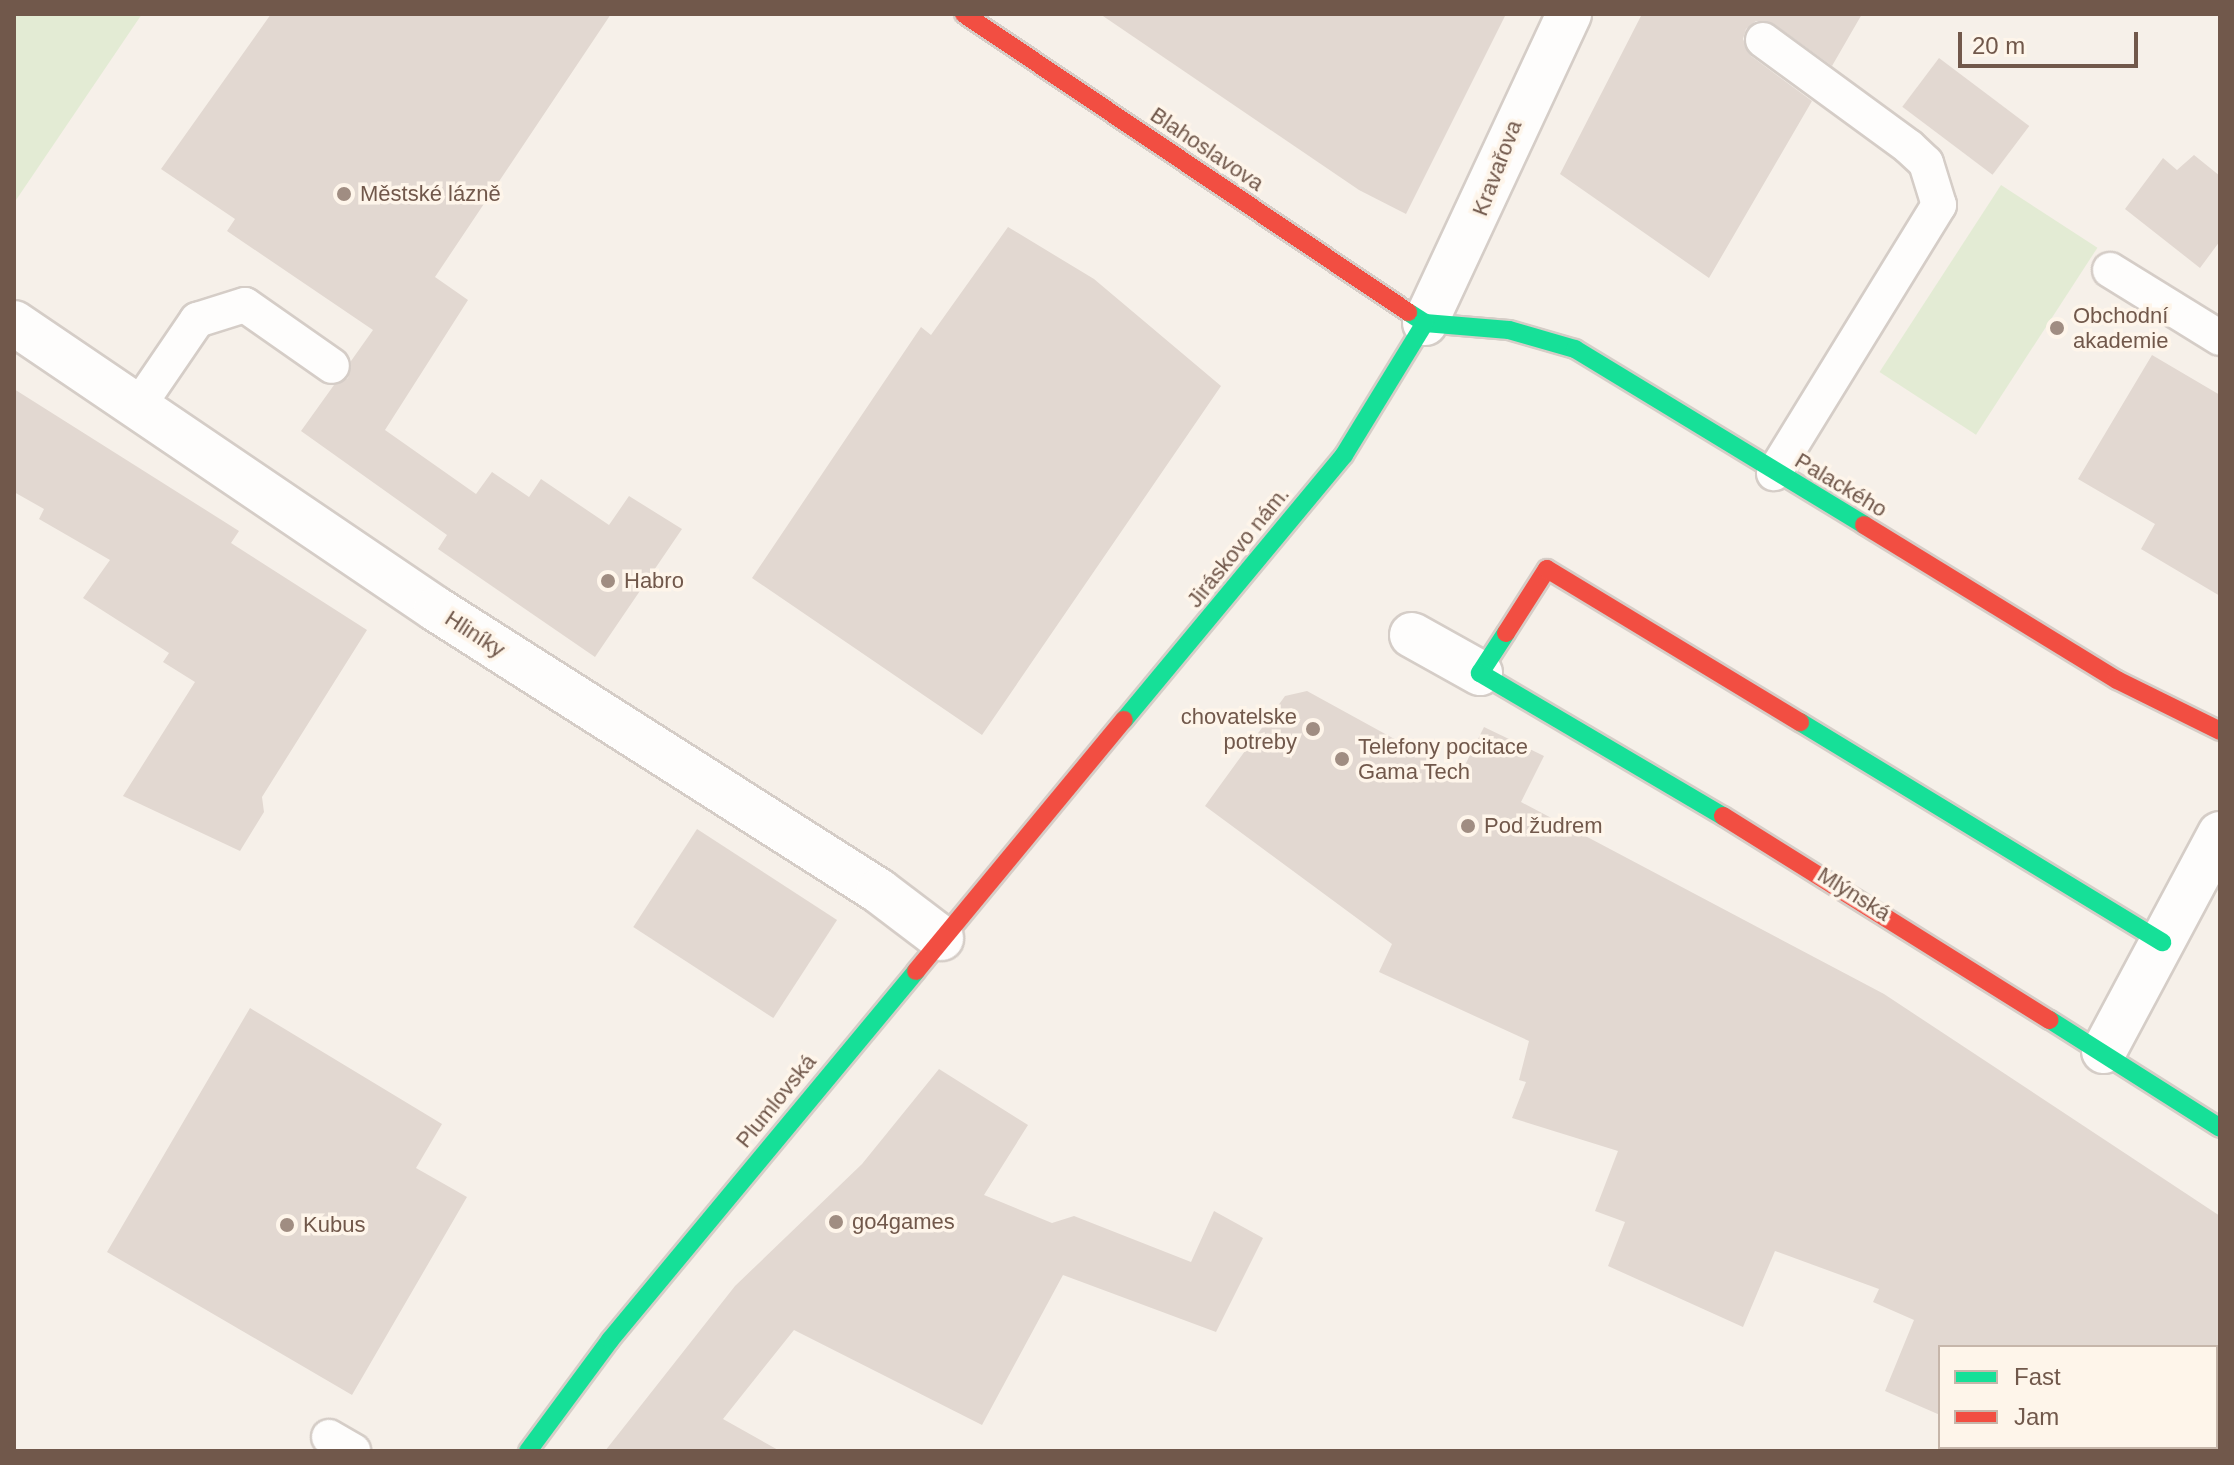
<!DOCTYPE html>
<meta charset="utf-8">
<style>
body{margin:0}
#map{position:relative;width:2234px;height:1465px;overflow:hidden;background:#f6f0e9;font-family:Helvetica,sans-serif}
div>[style]{position:absolute}
[style*='--x']{left:calc(var(--x)*1px);top:calc(var(--y)*1px);width:calc(var(--w)*1px);rotate:calc(var(--a)*1deg)}
.green>*{inset:0;background:#e3ebd4;transform-origin:0 0}
.building>*{inset:0;background:#e2d8d1;transform-origin:0 0}
.roads{filter:drop-shadow(2px 0 #d5cdc7) drop-shadow(-2px 0 #d5cdc7) drop-shadow(0 2px #d5cdc7) drop-shadow(0 -2px #d5cdc7)}
.lane>*{height:34px;margin:-17px;padding:0 17px;transform-origin:17px;border-radius:17px;background:#fefdfc}
.street>*{height:44px;margin:-22px;padding:0 22px;transform-origin:22px;border-radius:22px;background:#fefdfc}
.fast>*{height:18px;margin:-9px;padding:0 9px;transform-origin:9px;border-radius:9px;background:#16e098}
.jam>*{height:18px;margin:-9px;padding:0 9px;transform-origin:9px;border-radius:9px;background:#f24e42}
.dots>*{width:22px;height:22px;translate:-50% -50%;box-sizing:border-box;border:4px solid #fef5ea;border-radius:50%}
span{translate:-50% -50%;white-space:nowrap;text-align:center;line-height:1.15;-webkit-text-stroke:7px #fef5ea;paint-order:stroke}
.street-label{font-size:22px;color:#71584b}
.poi-label{font-size:22px;color:#71584b}
.left{translate:0 -50%;text-align:left}
.right{translate:-100% -50%;text-align:right}
.frame{position:absolute;inset:0;border:16px solid #71584b;pointer-events:none}
.legend{position:absolute;left:1938px;top:1345px;width:280px;height:104px;box-sizing:border-box;background:#fef5ea;border:2px solid #c6b6aa;margin:0;padding:10px 14px;list-style:none;font-size:24px;color:#71584b}
.legend li{display:flex;align-items:center;gap:16px;height:40px}
.legend b{width:40px;border:2px solid #c6b6aa}
.scale{position:absolute;left:1958px;top:32px;width:180px;height:36px;box-sizing:border-box;border:4px solid #71584b;border-top:0;padding-left:10px;font-size:24px;line-height:28px;white-space:nowrap;color:#71584b;-webkit-text-stroke:6px #fef5ea;paint-order:stroke}
</style>
<div id="map">
<div class="green">
<i style="clip-path:polygon(14px 14px,142px 14px,14px 203px)"></i>
<i style="left:2001px;top:185px;width:115px;height:223px;rotate:33deg"></i>
</div>
<div class="building">
<i style="clip-path:polygon(271px 14px,611px 14px,435px 277px,468px 300px,385px 430px,476px 494px,492px 472px,529px 497px,541px 479px,609px 525px,629px 496px,682px 529px,595px 657px,438px 549px,447px 535px,301px 431px,334px 385px,348px 378px,351px 361px,373px 330px,227px 231px,235px 219px,161px 169px)"></i>
<i style="clip-path:polygon(1100px 14px,1506px 14px,1406px 214px,1359px 190px)"></i>
<i style="clip-path:polygon(1642px 14px,1862px 14px,1832px 66px,1774px 24px,1756px 21px,1746px 29px,1743px 39px,1751px 56px,1812px 101px,1709px 278px,1560px 174px)"></i>
<i style="left:1939px;top:58px;width:113px;height:61px;rotate:37deg"></i>
<i style="clip-path:polygon(2194px 155px,2220px 176px,2220px 241px,2200px 268px,2125px 209px,2163px 158px,2177px 170px)"></i>
<i style="clip-path:polygon(1008px 227px,1094px 279px,1221px 386px,982px 735px,752px 578px,921px 327px,931px 335px)"></i>
<i style="clip-path:polygon(2152px 355px,2220px 395px,2220px 596px,2141px 549px,2155px 524px,2078px 479px)"></i>
<i style="clip-path:polygon(14px 389px,239px 531px,231px 543px,367px 630px,262px 797px,264px 812px,240px 851px,123px 796px,195px 682px,163px 662px,169px 653px,83px 598px,110px 560px,39px 519px,44px 509px,14px 492px)"></i>
<i style="clip-path:polygon(1307px 691px,1460px 775px,1484px 727px,1544px 756px,1521px 802px,1884px 994px,2220px 1216px,2220px 1371px,2216px 1347px,1940px 1347px,1940px 1415px,1885px 1391px,1914px 1320px,1873px 1302px,1879px 1289px,1775px 1251px,1743px 1327px,1608px 1266px,1625px 1222px,1595px 1211px,1618px 1151px,1512px 1118px,1526px 1082px,1519px 1080px,1529px 1041px,1379px 972px,1392px 944px,1205px 806px,1285px 696px)"></i>
<i style="left:697px;top:829px;width:167px;height:117px;rotate:33deg"></i>
<i style="clip-path:polygon(250px 1008px,442px 1124px,416px 1168px,467px 1197px,352px 1395px,107px 1252px)"></i>
<i style="clip-path:polygon(939px 1069px,1028px 1125px,984px 1195px,1052px 1223px,1074px 1216px,1191px 1262px,1214px 1211px,1263px 1238px,1216px 1332px,1063px 1275px,982px 1425px,794px 1330px,723px 1419px,780px 1451px,605px 1451px,735px 1286px,862px 1164px)"></i>
</div>
<div class="roads">
<div class="lane">
<i style="--x:1763;--y:40;--w:181;--a:36.2"></i>
<i style="--x:1909;--y:147;--w:23;--a:43"></i>
<i style="--x:1926;--y:163;--w:44;--a:72.8"></i>
<i style="--x:1939;--y:205;--w:315;--a:121.6"></i>
<i style="--x:2110;--y:270;--w:129;--a:31.7"></i>
<i style="--x:137;--y:408;--w:107;--a:-55.7"></i>
<i style="--x:197;--y:320;--w:50;--a:-17.4"></i>
<i style="--x:245;--y:305;--w:106;--a:35"></i>
<i style="--x:329;--y:1437;--w:28;--a:30"></i>
</div>
<div class="street">
<i style="--x:14;--y:323;--w:510;--a:34.13"></i>
<i style="--x:436;--y:609;--w:525;--a:32.48"></i>
<i style="--x:879;--y:891;--w:78;--a:37.2"></i>
<i style="--x:1425;--y:323;--w:341;--a:-65"></i>
<i style="--x:1412;--y:635;--w:78;--a:29.2"></i>
<i style="--x:2104;--y:1051;--w:246;--a:-61.9"></i>
</div>
<div class="fast">
<i style="--x:1408;--y:312;--w:20;--a:33"></i>
<i style="--x:1425;--y:323;--w:84;--a:4.8"></i>
<i style="--x:1509;--y:330;--w:69;--a:16.1"></i>
<i style="--x:1575;--y:349;--w:338;--a:31.3"></i>
<i style="--x:1506;--y:633;--w:48;--a:123"></i>
<i style="--x:1480;--y:673;--w:282;--a:30.5"></i>
<i style="--x:1124;--y:720;--w:344;--a:-50.3"></i>
<i style="--x:1344;--y:455;--w:155;--a:-58.5"></i>
<i style="--x:1800;--y:722;--w:424;--a:31.3"></i>
<i style="--x:2050;--y:1020;--w:201;--a:32.4"></i>
<i style="--x:528;--y:1451;--w:138;--a:-53.5"></i>
<i style="--x:610;--y:1340;--w:479;--a:-50.3"></i>
</div>
<div class="jam">
<i style="--x:964;--y:14;--w:535;--a:33.87"></i>
<i style="--x:1864;--y:525;--w:297;--a:31.5"></i>
<i style="--x:2117;--y:680;--w:115;--a:26.3"></i>
<i style="--x:1506;--y:633;--w:76;--a:-57.4"></i>
<i style="--x:1547;--y:569;--w:296;--a:31.2"></i>
<i style="--x:1723;--y:816;--w:385;--a:32"></i>
<i style="--x:916;--y:971;--w:326;--a:-50.4"></i>
</div>
</div>
<div class="dots">
<i style="left:344px;top:194px;background:#a08d82"></i>
<i style="left:2057px;top:328px;background:#a08d82"></i>
<i style="left:608px;top:581px;background:#a08d82"></i>
<i style="left:1313px;top:729px;background:#a08d82"></i>
<i style="left:1342px;top:759px;background:#a08d82"></i>
<i style="left:1468px;top:826px;background:#a08d82"></i>
<i style="left:836px;top:1222px;background:#a08d82"></i>
<i style="left:287px;top:1225px;background:#a08d82"></i>
</div>
<div class="street-label">
<span style="left:1207px;top:149px;rotate:34deg">Blahoslavova</span>
<span style="left:1497px;top:168px;rotate:-69deg">Kravařova</span>
<span style="left:1841px;top:485px;rotate:31deg">Palackého</span>
<span style="left:1238px;top:547px;rotate:-51deg">Jiráskovo nám.</span>
<span style="left:475px;top:634px;rotate:33deg">Hliníky</span>
<span style="left:1854px;top:894px;rotate:32deg">Mlýnská</span>
<span style="left:776px;top:1101px;rotate:-51deg">Plumlovská</span>
</div>
<div class="poi-label">
<span class="left" style="left:360px;top:194px">Městské lázně</span>
<span class="left" style="left:2073px;top:328px">Obchodní<br>akademie</span>
<span class="left" style="left:624px;top:581px">Habro</span>
<span class="right" style="left:1297px;top:729px">chovatelske<br>potreby</span>
<span class="left" style="left:1358px;top:759px">Telefony pocitace<br>Gama Tech</span>
<span class="left" style="left:1484px;top:826px">Pod žudrem</span>
<span class="left" style="left:852px;top:1222px">go4games</span>
<span class="left" style="left:303px;top:1225px">Kubus</span>
</div>
<div class="frame"></div>
<ul class="legend">
<li><b style="height:10px;background:#16e098"></b>Fast</li>
<li><b style="height:10px;background:#f24e42"></b>Jam</li>
</ul>
<div class="scale">20 m</div>
</div>
